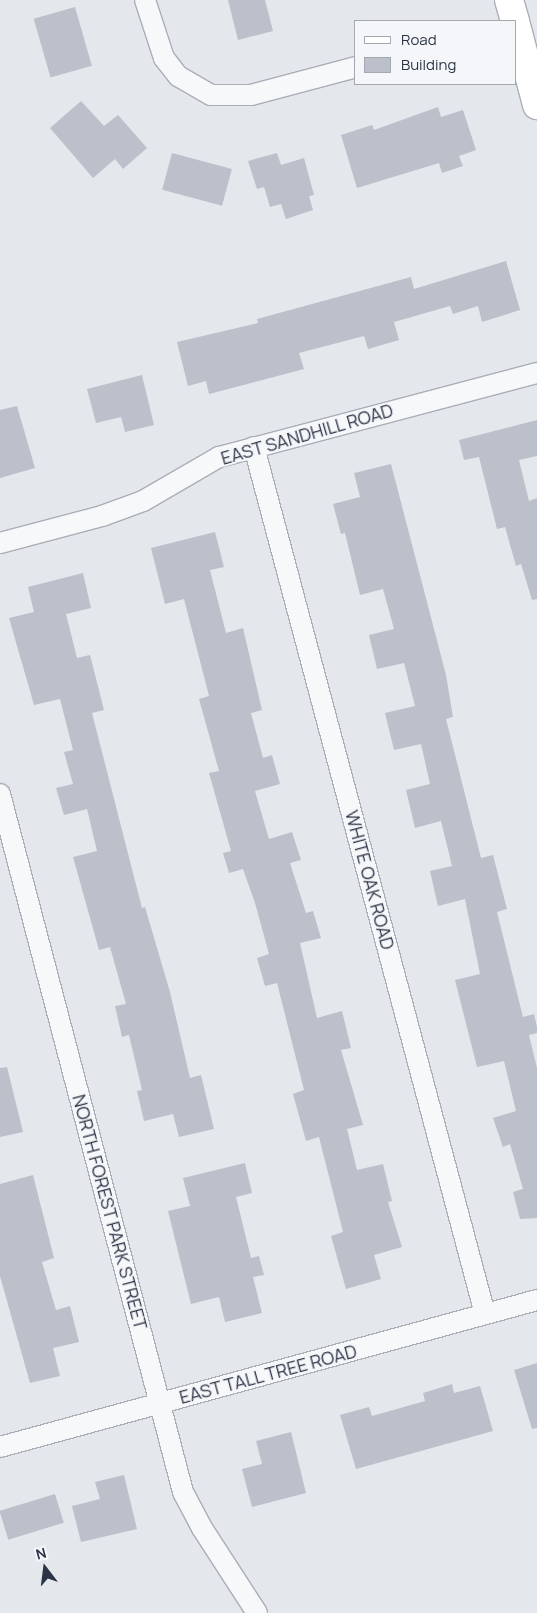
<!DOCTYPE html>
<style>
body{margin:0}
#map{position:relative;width:537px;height:1613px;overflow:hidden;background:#e4e7ec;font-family:Manrope,sans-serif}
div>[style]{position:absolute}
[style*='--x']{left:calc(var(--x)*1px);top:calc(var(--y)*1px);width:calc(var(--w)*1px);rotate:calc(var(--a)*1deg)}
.building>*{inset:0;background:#bbc0ca;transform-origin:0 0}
.roads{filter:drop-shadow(1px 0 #a9aeb7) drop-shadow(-1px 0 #a9aeb7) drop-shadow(0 1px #a9aeb7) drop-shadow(0 -1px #a9aeb7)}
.street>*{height:20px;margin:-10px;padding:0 10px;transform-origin:10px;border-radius:10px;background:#f7f8fa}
.secondary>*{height:28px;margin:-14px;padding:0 14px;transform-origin:14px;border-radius:14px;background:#fff}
span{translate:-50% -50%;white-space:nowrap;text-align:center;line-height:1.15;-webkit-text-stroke:4px #f4f6f9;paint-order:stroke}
.street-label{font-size:18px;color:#2b3445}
.legend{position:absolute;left:354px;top:20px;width:162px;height:65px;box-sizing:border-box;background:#f4f6f9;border:1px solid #a4a8b1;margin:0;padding:6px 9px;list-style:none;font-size:15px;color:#2b3445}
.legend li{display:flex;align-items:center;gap:10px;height:25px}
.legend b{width:25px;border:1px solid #a4a8b1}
.north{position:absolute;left:20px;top:1543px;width:50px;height:50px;-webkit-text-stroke:4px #f4f6f9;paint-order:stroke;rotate:345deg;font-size:14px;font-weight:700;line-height:20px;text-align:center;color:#2b3445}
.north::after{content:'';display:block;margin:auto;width:18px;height:22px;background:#2b3445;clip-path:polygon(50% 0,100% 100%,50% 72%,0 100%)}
</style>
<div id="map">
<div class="building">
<i style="clip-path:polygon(228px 0,265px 0,273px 31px,238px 40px)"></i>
<i style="left:75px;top:7px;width:61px;height:43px;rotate:74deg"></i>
<i style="clip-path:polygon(81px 101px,104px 126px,118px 115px,147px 148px,123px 169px,115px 159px,93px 178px,50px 128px)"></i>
<i style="clip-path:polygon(438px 107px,441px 117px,463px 110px,476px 150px,459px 156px,463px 166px,442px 173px,439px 163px,357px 188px,341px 135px,372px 125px,374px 130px)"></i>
<i style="left:172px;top:153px;width:62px;height:38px;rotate:15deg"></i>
<i style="clip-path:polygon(277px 153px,281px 165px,304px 158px,314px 195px,309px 196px,313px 210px,286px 219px,281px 204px,270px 207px,264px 187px,257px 189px,248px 161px)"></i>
<i style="clip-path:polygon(506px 261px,520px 310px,482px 322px,478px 306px,453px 314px,450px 306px,394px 322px,399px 340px,368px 349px,364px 336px,299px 353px,304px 369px,209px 394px,206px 381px,188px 386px,177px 342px,258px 323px,257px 319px,411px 277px,414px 289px)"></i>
<i style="clip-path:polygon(142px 375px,154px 425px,125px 432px,121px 417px,96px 423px,87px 389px)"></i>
<i style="clip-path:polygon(17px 406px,35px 468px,0 478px,0 410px)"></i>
<i style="clip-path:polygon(537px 420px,537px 456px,519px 460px,529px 501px,537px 498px,537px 599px,532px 600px,521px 564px,516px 566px,505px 527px,497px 529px,479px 457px,464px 460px,459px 440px)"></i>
<i style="clip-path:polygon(391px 464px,446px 675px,453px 717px,446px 719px,481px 858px,493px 855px,507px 909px,497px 912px,523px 1017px,534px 1014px,537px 1027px,537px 1033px,529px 1035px,537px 1068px,537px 1218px,520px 1219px,513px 1192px,523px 1189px,510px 1144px,503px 1147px,493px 1118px,516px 1111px,504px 1061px,477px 1067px,455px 980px,480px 974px,465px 899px,438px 906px,430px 871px,452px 866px,441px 821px,415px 828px,406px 790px,430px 784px,421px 744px,394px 750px,385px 713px,415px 706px,404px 663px,377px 669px,369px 635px,394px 629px,383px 589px,360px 595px,345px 533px,341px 534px,333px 504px,360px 497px,354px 473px)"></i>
<i style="clip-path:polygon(215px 532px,224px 567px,210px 570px,226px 633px,243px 628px,262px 710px,251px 713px,263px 758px,272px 755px,280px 784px,255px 791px,269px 839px,292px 832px,301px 860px,290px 863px,306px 913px,313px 911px,321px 938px,300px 943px,317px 1018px,342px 1011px,351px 1048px,341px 1050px,363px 1125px,347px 1129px,357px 1170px,383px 1164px,392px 1201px,388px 1202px,402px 1247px,374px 1255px,381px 1279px,346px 1289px,331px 1236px,343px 1232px,319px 1137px,306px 1141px,293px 1094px,304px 1090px,277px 983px,265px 986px,257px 958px,269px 954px,255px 903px,243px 869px,229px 873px,223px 853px,231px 851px,209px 773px,219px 771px,199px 699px,209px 696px,184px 599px,165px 604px,151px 548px)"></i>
<i style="clip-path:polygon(83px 573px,91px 608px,66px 614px,77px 658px,90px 655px,104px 710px,92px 713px,142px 908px,145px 907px,170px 992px,190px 1078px,201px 1075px,214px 1129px,179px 1137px,173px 1114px,144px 1121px,137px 1091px,142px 1090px,129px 1035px,122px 1037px,115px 1006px,126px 1004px,110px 947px,99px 950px,73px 857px,97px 851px,87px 809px,64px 815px,56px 788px,73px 784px,64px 752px,73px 750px,60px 699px,34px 705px,9px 618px,34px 612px,28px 587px)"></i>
<i style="clip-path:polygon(7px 1067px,23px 1132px,0 1137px,0 1068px)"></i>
<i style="clip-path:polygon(245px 1163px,252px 1193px,236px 1197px,251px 1258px,259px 1256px,264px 1275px,253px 1277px,262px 1313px,225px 1322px,219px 1297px,191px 1304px,168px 1211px,190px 1206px,183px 1178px)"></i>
<i style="clip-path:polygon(33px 1175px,54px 1258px,42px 1262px,56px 1310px,70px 1306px,79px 1342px,53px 1348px,60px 1376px,30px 1383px,0 1276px,0 1184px)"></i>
<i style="clip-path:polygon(537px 1363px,537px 1428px,532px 1429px,514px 1370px)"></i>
<i style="clip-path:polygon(452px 1384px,454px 1393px,480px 1386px,493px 1431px,356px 1469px,340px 1415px,369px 1407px,372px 1416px,425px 1401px,423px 1393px)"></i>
<i style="clip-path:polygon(291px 1432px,306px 1493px,252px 1507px,242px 1469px,262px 1464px,256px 1441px)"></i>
<i style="clip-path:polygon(124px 1475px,137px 1529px,81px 1542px,72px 1506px,100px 1499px,95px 1482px)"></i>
<i style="left:55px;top:1494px;width:30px;height:58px;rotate:73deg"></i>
</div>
<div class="roads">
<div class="street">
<i style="--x:145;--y:0;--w:61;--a:71.9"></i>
<i style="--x:164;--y:58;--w:23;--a:52"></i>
<i style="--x:178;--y:76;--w:38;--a:30"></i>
<i style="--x:211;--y:95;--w:40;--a:0"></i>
<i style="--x:251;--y:95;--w:109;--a:-14.9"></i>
<i style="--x:254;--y:447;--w:897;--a:75.08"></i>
<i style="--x:0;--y:543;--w:106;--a:-14.8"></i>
<i style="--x:102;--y:516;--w:44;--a:-20.1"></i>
<i style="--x:143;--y:501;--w:88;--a:-30.1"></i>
<i style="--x:219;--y:457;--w:329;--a:-14.8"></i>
<i style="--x:0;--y:794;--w:722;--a:75.31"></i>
<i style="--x:183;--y:1492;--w:41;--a:62.2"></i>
<i style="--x:202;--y:1528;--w:101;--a:57.1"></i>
<i style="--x:0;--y:1447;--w:557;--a:-15.31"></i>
</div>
<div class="secondary">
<i style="--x:509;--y:0;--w:22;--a:74"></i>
<i style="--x:516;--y:25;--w:83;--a:75.3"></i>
</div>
</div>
<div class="street-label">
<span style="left:307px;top:434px;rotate:-16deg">EAST SANDHILL ROAD</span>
<span style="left:370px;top:880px;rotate:75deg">WHITE OAK ROAD</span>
<span style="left:110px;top:1212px;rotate:75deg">NORTH FOREST PARK STREET</span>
<span style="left:268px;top:1374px;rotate:-15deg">EAST TALL TREE ROAD</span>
</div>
<ul class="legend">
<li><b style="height:6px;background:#fff"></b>Road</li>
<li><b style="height:14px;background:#bbc0ca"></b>Building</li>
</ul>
<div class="north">N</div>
</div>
